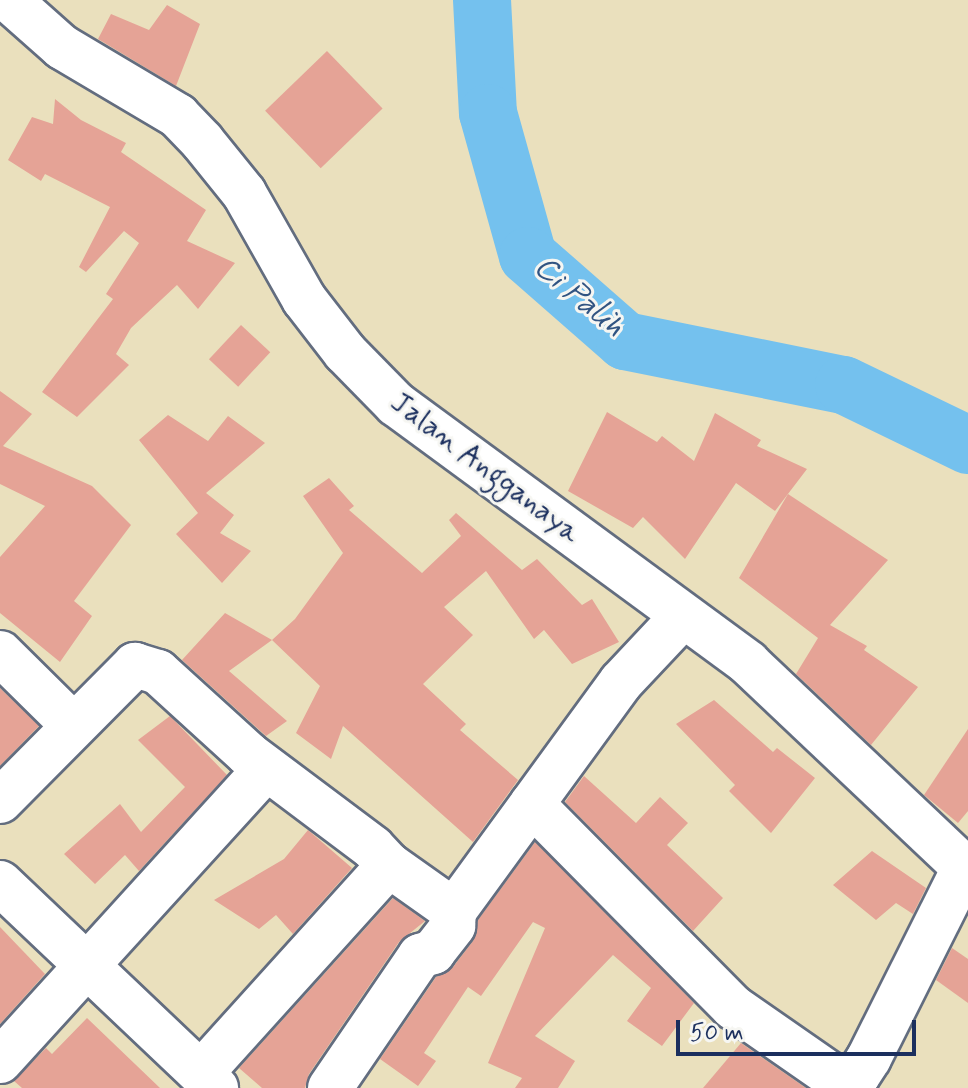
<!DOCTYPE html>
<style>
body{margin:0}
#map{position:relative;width:968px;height:1088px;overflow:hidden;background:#eae0bd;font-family:Mynerve,sans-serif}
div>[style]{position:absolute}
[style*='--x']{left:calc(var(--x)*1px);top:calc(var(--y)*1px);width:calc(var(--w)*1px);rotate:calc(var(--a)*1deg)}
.river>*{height:58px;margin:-29px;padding:0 29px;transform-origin:29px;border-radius:29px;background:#74c1ee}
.building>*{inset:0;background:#e5a396;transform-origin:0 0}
.roads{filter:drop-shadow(2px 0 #636d7f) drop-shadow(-2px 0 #636d7f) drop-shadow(0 2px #636d7f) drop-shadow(0 -2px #636d7f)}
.minor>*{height:44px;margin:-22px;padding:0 22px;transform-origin:22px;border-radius:22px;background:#fff}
span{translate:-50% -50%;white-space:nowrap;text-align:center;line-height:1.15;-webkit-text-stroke:6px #f6f6f2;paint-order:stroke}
.street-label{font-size:30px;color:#1b2f5e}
.water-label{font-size:32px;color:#315482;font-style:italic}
.scale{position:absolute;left:676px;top:1020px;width:240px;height:36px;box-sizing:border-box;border:4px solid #1b2f5e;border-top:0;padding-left:10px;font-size:24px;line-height:28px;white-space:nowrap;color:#1b2f5e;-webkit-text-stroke:6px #f6f6f2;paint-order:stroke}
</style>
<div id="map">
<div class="river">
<i style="--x:482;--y:0;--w:113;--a:87"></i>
<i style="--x:488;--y:113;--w:148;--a:74.4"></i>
<i style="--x:528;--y:256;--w:129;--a:41.2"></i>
<i style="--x:625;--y:341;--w:223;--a:11.4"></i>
<i style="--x:844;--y:385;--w:138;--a:25.8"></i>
</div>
<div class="building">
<i style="clip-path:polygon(167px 5px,200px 24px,176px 86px,98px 39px,111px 14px,149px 30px)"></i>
<i style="left:327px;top:51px;width:80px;height:86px;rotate:46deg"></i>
<i style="clip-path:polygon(55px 99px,81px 120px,126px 143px,121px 152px,206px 210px,187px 241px,235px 263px,198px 309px,177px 285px,131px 328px,116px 354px,129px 365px,77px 417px,42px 392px,113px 299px,106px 294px,139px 243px,124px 231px,86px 272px,79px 267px,110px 207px,45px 174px,41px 181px,8px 160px,32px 117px,53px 124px)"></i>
<i style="left:241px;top:325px;width:40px;height:47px;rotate:43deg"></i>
<i style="clip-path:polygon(0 391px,32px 414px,3px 446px,92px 486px,131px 525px,74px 601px,92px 616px,60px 662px,0 613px,0 557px,45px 506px,0 484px)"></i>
<i style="clip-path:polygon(607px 412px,657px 442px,662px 436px,694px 461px,715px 413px,761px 440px,757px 446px,807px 469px,775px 511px,736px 483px,685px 559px,643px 517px,633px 528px,568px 491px)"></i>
<i style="clip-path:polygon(168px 415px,208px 441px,228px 416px,265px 443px,206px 493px,234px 515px,220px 533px,251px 551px,222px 583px,176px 534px,198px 513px,139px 440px)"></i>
<i style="clip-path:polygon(329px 478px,354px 506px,349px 510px,422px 573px,461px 536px,449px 520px,456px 513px,522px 570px,537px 559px,582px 605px,592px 599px,619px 642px,572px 664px,544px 630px,534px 639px,486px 571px,444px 607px,473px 635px,423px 684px,466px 724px,460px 730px,518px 780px,473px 842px,343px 726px,331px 759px,296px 733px,320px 686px,272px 640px,295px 619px,343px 553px,303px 496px)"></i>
<i style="clip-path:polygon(788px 494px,888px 560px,830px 625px,867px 646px,864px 650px,918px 687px,871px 745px,796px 674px,818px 638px,739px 578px)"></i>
<i style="clip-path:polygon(225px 613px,272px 640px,229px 671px,287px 721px,266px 736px,182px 660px)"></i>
<i style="clip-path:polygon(0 688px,39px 726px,0 766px)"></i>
<i style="clip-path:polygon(714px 700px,773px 752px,777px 748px,815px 778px,771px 833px,729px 791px,735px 785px,676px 724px)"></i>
<i style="clip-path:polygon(170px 716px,227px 775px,139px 871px,125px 855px,95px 884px,64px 854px,120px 804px,141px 832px,185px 787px,138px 740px)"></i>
<i style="clip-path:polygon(968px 729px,968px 811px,958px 823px,924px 795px)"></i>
<i style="clip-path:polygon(584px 776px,636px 823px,660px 797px,688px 823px,667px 845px,723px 898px,693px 931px,565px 802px)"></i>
<i style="clip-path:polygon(308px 830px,352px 868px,293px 934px,276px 915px,259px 929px,214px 900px,284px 859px)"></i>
<i style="clip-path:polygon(535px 842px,694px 1003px,662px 1046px,627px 1021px,651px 988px,613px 955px,535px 1036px,575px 1061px,558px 1088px,515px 1088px,522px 1078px,488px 1063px,545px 928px,533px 922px,481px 996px,468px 987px,424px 1053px,436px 1061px,418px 1086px,380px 1059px,436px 977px,453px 967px,473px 941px,478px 920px)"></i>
<i style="clip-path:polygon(872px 851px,926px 888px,913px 914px,896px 903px,876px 920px,833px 885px)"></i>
<i style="clip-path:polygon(393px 898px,425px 921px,399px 942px,309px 1074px,305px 1088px,262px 1088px,239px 1068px)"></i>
<i style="clip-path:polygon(0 927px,45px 974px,0 1024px)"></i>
<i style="clip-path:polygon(952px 948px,968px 959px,968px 1003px,936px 980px)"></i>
<i style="clip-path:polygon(87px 1018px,160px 1088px,22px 1088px,14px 1081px,46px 1048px,52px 1054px)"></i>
<i style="clip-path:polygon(741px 1043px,806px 1088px,703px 1088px)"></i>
</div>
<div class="roads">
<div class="minor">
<i style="--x:9;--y:0;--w:71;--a:41.6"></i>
<i style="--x:62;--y:47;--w:135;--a:30.7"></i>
<i style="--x:178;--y:116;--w:35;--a:46"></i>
<i style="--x:202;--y:141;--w:67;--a:51.1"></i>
<i style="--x:244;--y:193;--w:122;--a:60.5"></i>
<i style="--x:304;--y:299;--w:67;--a:52.3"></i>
<i style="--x:345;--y:352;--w:73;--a:45.6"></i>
<i style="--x:396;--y:404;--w:437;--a:36.3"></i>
<i style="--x:748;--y:663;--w:303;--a:43.4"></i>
<i style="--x:0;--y:653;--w:103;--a:44.6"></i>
<i style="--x:0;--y:801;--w:192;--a:-45.2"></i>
<i style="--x:135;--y:665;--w:24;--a:17"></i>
<i style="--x:158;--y:672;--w:122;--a:42.3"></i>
<i style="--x:248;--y:754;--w:156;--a:36.9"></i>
<i style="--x:373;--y:848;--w:23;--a:47"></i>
<i style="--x:389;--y:865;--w:280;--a:132.1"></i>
<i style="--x:532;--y:804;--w:286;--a:45.3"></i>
<i style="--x:733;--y:1007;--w:124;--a:34.8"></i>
<i style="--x:835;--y:1078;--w:23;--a:-7"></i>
<i style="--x:858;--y:1075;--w:20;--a:-57"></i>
<i style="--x:869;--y:1058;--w:212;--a:-63.4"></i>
<i style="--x:0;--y:883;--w:298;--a:43.5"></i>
<i style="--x:454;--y:911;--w:283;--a:-53.9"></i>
<i style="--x:621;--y:682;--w:89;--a:-46.8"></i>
<i style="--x:0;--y:1061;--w:395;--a:-47.7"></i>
<i style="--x:330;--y:1088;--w:160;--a:-55.7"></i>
<i style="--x:420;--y:956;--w:14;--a:-17"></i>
<i style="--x:433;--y:952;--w:33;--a:-52"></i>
<i style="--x:453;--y:926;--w:15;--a:-86"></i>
<i style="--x:454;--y:911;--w:80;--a:-144.7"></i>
</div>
</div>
<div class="street-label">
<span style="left:485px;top:468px;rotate:37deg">Jalan Angganaya</span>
</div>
<div class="water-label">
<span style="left:579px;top:297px;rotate:40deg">Ci Palih</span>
</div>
<div class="scale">50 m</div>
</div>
